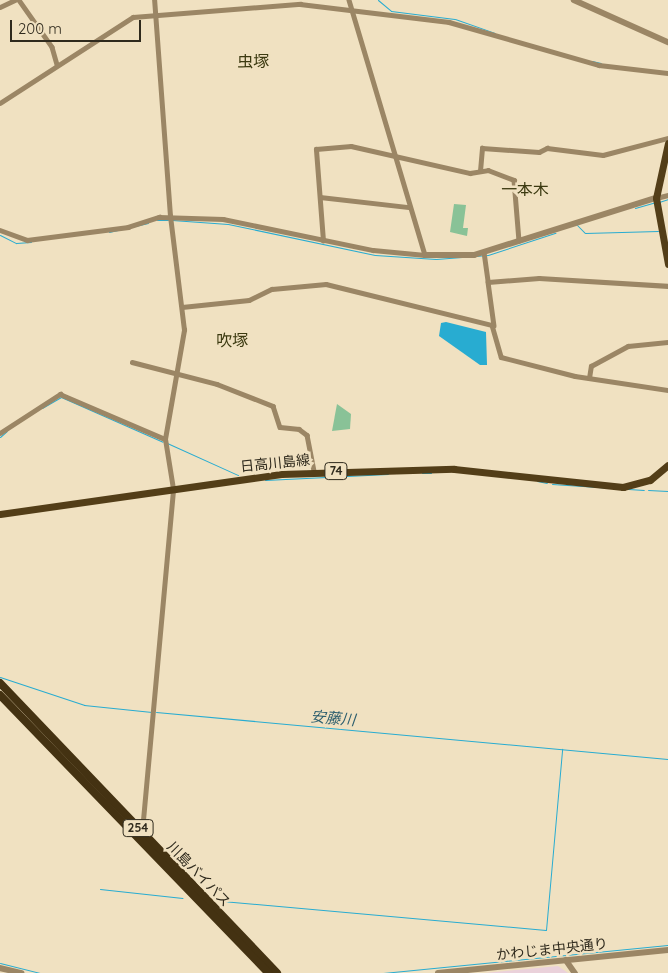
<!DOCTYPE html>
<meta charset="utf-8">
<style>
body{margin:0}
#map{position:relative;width:668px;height:973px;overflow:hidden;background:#f0e1c1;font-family:Quicksand,"Noto Sans JP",sans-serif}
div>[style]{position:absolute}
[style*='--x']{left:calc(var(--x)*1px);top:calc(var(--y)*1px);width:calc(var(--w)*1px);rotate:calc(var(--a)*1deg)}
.industrial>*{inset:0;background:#ead1da}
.green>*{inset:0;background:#89c297}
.water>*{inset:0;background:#28acd1}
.stream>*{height:1px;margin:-0.5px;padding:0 0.5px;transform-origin:0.5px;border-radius:0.5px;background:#28acd1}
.minor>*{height:4.5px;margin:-2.25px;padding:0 2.25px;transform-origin:2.25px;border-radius:2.25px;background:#9b8665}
.tertiary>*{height:5.5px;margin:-2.75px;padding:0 2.75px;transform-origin:2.75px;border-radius:2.75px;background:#9b8665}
.primary>*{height:7px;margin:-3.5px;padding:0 3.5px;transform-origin:3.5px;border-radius:3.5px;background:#533e18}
.trunk>*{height:8px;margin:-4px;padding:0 4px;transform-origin:4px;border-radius:4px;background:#443212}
span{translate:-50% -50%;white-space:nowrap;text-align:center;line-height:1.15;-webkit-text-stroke:5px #f0e1c1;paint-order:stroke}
.shield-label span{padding:1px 4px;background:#f0e1c1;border:1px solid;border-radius:4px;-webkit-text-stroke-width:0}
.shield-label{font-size:12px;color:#2f2a1d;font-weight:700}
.street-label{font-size:14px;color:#2f2a1d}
.water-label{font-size:15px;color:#2c5e6e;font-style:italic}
.quarter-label{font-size:16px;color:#3c3a11}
.scale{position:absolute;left:10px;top:20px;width:131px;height:22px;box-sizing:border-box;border:2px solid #2f2a1d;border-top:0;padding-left:6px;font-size:15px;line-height:18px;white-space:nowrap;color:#2f2a1d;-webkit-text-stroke:4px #f0e1c1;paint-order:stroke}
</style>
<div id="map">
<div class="industrial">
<i style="clip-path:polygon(558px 966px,568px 973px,485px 973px)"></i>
</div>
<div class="green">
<i style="clip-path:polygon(454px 204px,466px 205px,463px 228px,468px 228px,467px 236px,450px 232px)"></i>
<i style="clip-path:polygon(337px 404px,351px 414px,350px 429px,332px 431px)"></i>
</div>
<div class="water">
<i style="clip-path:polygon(446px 322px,486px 332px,487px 365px,480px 365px,439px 336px,441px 323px)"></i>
</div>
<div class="stream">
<i style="--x:378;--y:0;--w:17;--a:40"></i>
<i style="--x:391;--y:11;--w:64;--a:7.1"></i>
<i style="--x:455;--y:19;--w:42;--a:19.3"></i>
<i style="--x:592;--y:61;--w:9;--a:13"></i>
<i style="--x:659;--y:202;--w:9;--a:-18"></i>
<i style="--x:635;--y:208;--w:19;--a:-16"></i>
<i style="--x:157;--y:220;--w:11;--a:0"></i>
<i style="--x:172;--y:220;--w:56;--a:4.1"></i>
<i style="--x:228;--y:224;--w:150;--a:11.9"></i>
<i style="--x:375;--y:255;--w:61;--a:3.8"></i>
<i style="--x:436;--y:259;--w:52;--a:-4.4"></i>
<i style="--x:488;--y:255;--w:71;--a:-18.2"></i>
<i style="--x:577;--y:225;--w:11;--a:45"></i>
<i style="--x:585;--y:233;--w:73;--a:-1.6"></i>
<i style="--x:109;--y:232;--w:40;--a:-13"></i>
<i style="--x:0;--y:235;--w:18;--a:27"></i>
<i style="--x:16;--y:243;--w:15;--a:-4"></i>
<i style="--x:42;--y:408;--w:22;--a:-30"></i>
<i style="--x:61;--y:397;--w:111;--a:23.8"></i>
<i style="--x:0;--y:437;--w:9;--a:-41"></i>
<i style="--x:167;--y:443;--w:78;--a:24.3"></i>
<i style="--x:422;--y:473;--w:9;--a:0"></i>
<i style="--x:265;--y:480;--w:123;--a:-2.8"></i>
<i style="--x:537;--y:481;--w:10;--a:11"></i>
<i style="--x:552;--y:484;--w:92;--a:3.7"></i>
<i style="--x:648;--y:490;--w:20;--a:3"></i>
<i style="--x:0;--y:677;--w:89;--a:18.4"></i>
<i style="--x:84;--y:705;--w:68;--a:5.9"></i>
<i style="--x:156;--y:712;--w:514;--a:5.24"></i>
<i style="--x:100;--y:889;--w:83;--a:6.2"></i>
<i style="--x:222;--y:901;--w:325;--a:5.1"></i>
<i style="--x:546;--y:930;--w:182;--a:-84.9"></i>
<i style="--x:0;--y:963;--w:41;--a:14"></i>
<i style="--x:383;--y:973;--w:286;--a:-5.6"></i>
</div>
<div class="minor">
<i style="--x:19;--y:0;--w:57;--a:54.9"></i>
<i style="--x:52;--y:47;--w:18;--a:74"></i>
<i style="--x:349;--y:0;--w:266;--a:73.4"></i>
<i style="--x:0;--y:7;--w:17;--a:-25"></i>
<i style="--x:0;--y:103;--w:158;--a:-32.9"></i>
<i style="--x:133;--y:17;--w:168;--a:-4.5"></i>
<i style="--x:300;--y:4;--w:150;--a:6.9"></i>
<i style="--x:449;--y:22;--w:156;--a:16"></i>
<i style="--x:599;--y:65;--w:69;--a:6.6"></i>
<i style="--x:480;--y:171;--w:23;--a:-85"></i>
<i style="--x:482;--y:148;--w:57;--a:4"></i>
<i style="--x:539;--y:152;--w:9;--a:-27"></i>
<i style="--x:547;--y:148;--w:56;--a:7.1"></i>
<i style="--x:603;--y:155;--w:67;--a:-14.7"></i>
<i style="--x:320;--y:197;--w:89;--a:6.5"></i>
<i style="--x:656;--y:198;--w:12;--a:-14"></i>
<i style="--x:0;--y:230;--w:29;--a:20"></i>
<i style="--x:27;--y:240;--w:102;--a:-7.3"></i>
<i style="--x:128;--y:227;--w:33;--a:-18"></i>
<i style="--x:159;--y:217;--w:64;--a:1.8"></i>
<i style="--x:223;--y:219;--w:153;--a:11.7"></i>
<i style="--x:373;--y:250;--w:52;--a:5.5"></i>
<i style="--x:323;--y:241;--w:92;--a:-94.4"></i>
<i style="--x:316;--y:149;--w:35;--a:-5"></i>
<i style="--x:351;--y:146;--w:122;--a:12.8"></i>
<i style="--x:470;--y:173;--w:18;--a:-9"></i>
<i style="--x:488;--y:170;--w:28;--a:21"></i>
<i style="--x:514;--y:180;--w:61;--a:85.3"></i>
<i style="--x:484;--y:252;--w:30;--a:82"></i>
<i style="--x:488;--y:282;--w:51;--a:-4.5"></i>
<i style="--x:539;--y:278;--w:129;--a:3.5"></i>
<i style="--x:488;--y:282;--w:44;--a:82.2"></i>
<i style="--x:182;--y:307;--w:67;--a:-6"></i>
<i style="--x:249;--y:300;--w:25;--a:-26"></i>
<i style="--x:272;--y:289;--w:54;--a:-5.3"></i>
<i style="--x:326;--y:284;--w:171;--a:13.9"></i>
<i style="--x:492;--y:325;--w:33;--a:74"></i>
<i style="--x:501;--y:357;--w:76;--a:14.4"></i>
<i style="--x:575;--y:376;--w:94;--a:8.6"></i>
<i style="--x:132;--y:362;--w:88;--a:14.5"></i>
<i style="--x:217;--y:384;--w:60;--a:21.4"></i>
<i style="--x:273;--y:406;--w:22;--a:72"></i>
<i style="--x:280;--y:427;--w:19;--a:6"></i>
<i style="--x:299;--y:429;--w:10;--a:37"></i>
<i style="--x:307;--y:435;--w:38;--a:79"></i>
<i style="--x:589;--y:378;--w:12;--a:-81"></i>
<i style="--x:591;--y:366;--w:42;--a:-28.4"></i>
<i style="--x:628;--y:346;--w:40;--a:-5.7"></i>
<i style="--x:0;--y:433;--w:72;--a:-33"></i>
<i style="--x:60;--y:394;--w:114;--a:23.2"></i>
<i style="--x:142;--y:831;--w:343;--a:-84.8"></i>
<i style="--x:173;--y:489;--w:51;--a:-99.1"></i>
<i style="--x:165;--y:439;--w:111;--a:-80.1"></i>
<i style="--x:184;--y:330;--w:115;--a:-97"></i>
<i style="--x:170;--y:216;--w:217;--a:-94.2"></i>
</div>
<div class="tertiary">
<i style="--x:574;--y:0;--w:103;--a:24.1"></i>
<i style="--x:425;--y:255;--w:49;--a:0"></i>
<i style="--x:474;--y:255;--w:191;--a:-17.4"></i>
<i style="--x:566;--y:960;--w:16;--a:55"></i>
<i style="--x:0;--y:968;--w:22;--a:13"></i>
<i style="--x:438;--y:973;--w:231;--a:-5.7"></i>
</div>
<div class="primary">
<i style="--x:668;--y:143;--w:56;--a:102.3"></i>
<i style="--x:656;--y:198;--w:67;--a:79.7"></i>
<i style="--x:0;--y:514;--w:284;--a:-8.1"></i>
<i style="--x:281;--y:474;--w:173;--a:-1.7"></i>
<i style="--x:454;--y:469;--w:170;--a:6.1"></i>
<i style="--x:623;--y:487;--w:28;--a:-15"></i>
<i style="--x:650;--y:480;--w:23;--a:-40"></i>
</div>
<div class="trunk">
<i style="--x:0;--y:683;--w:401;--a:46.3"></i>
<i style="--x:0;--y:695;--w:386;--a:46"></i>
</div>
<div class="shield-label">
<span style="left:336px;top:471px">74</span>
<span style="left:138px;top:828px">254</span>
</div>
<div class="street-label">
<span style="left:275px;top:463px;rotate:-6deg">日高川島線</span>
<span style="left:199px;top:874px;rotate:46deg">川島バイパス</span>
<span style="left:552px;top:949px;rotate:-6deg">かわじま中央通り</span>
</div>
<div class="water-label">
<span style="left:333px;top:718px;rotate:5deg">安藤川</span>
</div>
<div class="quarter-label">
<span style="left:253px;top:61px">虫塚</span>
<span style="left:525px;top:189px">一本木</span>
<span style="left:232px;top:340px">吹塚</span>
</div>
<div class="scale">200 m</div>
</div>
